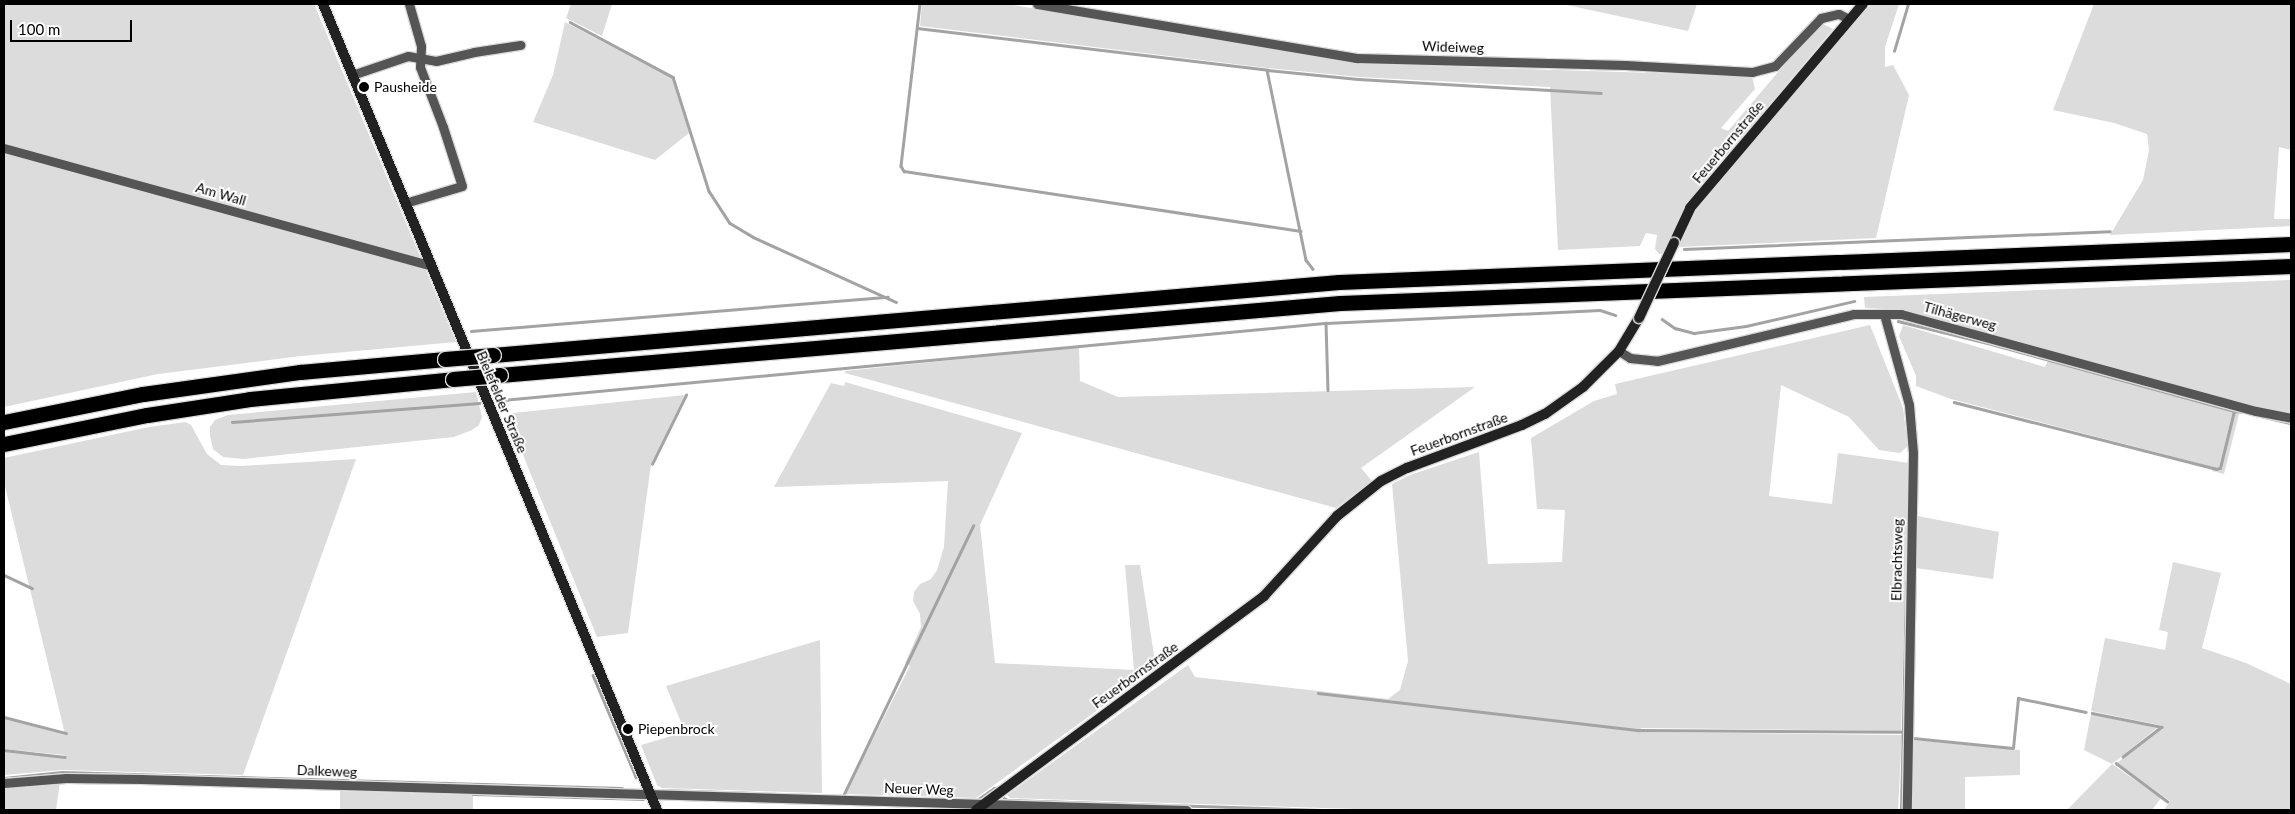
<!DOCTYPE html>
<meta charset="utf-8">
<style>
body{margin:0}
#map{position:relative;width:2295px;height:814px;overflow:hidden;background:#fff;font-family:Lato,sans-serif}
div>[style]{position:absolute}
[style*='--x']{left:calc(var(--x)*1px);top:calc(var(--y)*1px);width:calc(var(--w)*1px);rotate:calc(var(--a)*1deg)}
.green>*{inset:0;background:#dcdcdc}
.stream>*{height:2.5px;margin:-1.25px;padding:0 1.25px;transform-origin:1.25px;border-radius:1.25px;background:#a3a3a3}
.roads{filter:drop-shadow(1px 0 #dbdbdb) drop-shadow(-1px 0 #dbdbdb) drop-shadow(0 1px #dbdbdb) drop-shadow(0 -1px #dbdbdb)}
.street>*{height:9px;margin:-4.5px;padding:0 4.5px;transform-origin:4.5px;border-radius:4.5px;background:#555}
.secondary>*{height:10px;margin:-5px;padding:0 5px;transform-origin:5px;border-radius:5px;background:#222}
.highway>*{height:15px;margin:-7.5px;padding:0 7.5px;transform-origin:7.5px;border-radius:7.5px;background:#000}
.bridges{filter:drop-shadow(1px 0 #dbdbdb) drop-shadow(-1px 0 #dbdbdb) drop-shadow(0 1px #dbdbdb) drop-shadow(0 -1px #dbdbdb)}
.secondary-bridge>*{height:10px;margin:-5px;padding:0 5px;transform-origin:5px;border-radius:5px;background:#222}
.highway-bridge>*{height:15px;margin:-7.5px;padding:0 7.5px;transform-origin:7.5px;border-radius:7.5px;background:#000}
.dots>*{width:14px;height:14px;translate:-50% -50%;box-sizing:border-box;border:2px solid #fff;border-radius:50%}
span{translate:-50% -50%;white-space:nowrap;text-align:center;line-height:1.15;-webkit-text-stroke:4px #fff;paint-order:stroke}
.street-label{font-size:14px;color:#000}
.poi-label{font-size:14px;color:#000}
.left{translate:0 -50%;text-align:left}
.frame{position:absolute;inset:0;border:5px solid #000;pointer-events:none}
.scale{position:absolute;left:10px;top:20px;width:122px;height:22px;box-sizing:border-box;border:2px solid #000;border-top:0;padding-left:6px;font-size:15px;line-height:18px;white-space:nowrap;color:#000;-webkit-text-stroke:4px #fff;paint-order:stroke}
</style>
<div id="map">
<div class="green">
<i style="clip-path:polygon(4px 4px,314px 4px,456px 342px,301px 356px,158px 374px,4px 407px)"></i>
<i style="clip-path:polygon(571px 4px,612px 4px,602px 36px,566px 18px)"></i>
<i style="clip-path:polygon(922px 4px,1007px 4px,1361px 64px,1752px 76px,1755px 89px,1721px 128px,1728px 131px,1812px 32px,1823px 24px,1833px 29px,1685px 205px,1663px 254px,1659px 254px,1655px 249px,1657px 235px,1646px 233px,1640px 246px,1558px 250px,1550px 87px,1359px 77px,1267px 68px,920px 26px)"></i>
<i style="clip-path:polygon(1562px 4px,1697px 4px,1688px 31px)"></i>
<i style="clip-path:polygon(1871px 4px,1899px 4px,1885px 47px,1885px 67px,1893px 65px,1909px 95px,1876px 238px,1679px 247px,1695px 211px,1841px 35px)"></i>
<i style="clip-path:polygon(2094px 4px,2291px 4px,2291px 150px,2279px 147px,2274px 219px,2291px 219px,2291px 226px,2110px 235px,2143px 180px,2149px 150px,2147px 134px,2114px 123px,2053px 110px)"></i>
<i style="clip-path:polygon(565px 22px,672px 78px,689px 133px,655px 160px,533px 122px,553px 75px)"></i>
<i style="clip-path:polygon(2291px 280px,2291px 413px,2242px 403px,1903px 310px,1865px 308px,1864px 297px)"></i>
<i style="clip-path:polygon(1870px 325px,1903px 408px,1908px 446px,1900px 453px,1879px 450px,1849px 417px,1781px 385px,1769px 496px,1832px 504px,1838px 453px,1909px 463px,1901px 731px,1641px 728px,1640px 732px,1902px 735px,1898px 810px,1386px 810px,1010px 798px,1007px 795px,1188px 665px,1195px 677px,1388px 699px,1400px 690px,1408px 661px,1392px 484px,1410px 475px,1479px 452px,1488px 564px,1562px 562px,1565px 510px,1537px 509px,1531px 438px,1594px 401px,1617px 394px,1615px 384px)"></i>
<i style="clip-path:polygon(1903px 325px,2045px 367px,2049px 358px,2240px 410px,2224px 474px,2212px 471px,2213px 467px,1951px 399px,1916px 386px,1916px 376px,1899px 336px)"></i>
<i style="clip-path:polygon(1079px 347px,1080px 381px,1118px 397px,1475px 387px,1361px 468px,1372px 481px,1336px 508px,845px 373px,845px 371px)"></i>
<i style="clip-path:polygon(845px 382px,1022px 433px,980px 525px,995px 663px,1134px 670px,1125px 565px,1140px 565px,1156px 668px,976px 798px,845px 794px,910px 666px,905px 663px,921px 627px,920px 614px,913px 601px,914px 592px,920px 584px,931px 579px,937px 570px,944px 547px,948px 481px,774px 487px,831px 383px,844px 386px)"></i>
<i style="clip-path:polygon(476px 392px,482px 417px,479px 425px,472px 430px,454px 437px,243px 459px,223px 457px,213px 449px,210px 436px,210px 427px,215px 420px,228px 415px)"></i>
<i style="clip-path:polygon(685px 395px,651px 464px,628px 633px,597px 637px,508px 418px,513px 413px)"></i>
<i style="clip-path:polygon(186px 422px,191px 425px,207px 454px,221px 465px,241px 466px,356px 459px,243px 775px,62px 770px,4px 775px,4px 751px,65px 757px,64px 755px,4px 749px,4px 719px,65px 734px,4px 482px,4px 458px,149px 427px)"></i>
<i style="clip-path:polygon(1918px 516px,1999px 532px,1993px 579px,1916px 568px)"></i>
<i style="clip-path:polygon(2173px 562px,2221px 573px,2202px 648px,2246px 663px,2291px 684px,2291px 810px,2164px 810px,2170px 801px,2117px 763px,2164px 726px,2091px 711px,2105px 638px,2165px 650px,2168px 632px,2159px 630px)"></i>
<i style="clip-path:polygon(820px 640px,822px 793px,662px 788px,657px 785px,641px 745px,685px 732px,666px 686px)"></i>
<i style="clip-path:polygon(2091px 714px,2157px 728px,2112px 764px,2161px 798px,2152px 810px,2067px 810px,2112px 764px,2084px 750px)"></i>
<i style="clip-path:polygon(1913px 740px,2020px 750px,2020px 775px,1965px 777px,1965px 810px,1912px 810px)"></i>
<i style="clip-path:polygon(60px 782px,56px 810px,4px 810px,4px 788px)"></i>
<i style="clip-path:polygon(340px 791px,473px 795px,473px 810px,340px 810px)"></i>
</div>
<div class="stream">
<i style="--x:920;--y:4;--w:163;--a:96.7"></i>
<i style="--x:901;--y:166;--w:6;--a:59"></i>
<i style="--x:904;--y:171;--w:401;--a:8.6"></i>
<i style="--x:570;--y:22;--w:117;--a:28.1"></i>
<i style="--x:673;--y:77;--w:120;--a:72.5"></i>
<i style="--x:709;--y:191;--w:38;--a:57"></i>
<i style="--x:730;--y:223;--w:27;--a:31"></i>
<i style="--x:753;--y:237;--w:157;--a:24.4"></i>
<i style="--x:917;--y:28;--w:353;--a:6.8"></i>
<i style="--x:1267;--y:70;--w:91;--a:5.6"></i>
<i style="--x:1358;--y:79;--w:243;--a:3.3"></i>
<i style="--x:1894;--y:51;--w:49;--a:-73.4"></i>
<i style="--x:1267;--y:70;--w:194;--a:78.4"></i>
<i style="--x:1306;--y:260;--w:11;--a:52"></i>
<i style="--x:1684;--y:249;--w:426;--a:-2.4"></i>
<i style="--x:1662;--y:319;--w:16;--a:35"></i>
<i style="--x:1675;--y:328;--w:20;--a:15"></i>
<i style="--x:1694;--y:333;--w:52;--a:-7.7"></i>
<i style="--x:1746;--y:326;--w:111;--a:-13"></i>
<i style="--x:1898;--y:321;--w:100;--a:13.9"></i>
<i style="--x:1995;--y:345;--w:248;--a:15.4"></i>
<i style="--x:2234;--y:411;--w:10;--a:6"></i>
<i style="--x:1326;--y:323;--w:67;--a:88.3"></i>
<i style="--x:471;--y:331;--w:418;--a:-4.7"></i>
<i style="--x:503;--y:400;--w:827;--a:-5.35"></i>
<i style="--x:1326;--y:323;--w:274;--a:-2.7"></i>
<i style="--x:1600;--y:310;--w:16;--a:18"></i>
<i style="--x:1954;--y:402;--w:270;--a:14.3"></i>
<i style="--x:2216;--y:469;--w:4;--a:-14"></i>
<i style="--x:2220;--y:468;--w:59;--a:-76.2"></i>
<i style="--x:2256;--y:415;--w:36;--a:13"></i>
<i style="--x:232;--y:422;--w:248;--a:-4.4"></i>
<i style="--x:652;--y:464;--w:77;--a:-63.8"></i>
<i style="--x:4;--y:575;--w:31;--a:25"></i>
<i style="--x:593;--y:675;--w:111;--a:67.1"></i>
<i style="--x:1318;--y:693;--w:323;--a:6.6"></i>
<i style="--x:1639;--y:730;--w:264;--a:0.4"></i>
<i style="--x:2092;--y:713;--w:71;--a:11.3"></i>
<i style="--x:2162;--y:727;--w:49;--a:142.4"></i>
<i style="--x:4;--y:717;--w:64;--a:14.5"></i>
<i style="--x:1913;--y:738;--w:100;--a:5.7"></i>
<i style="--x:2013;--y:748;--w:50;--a:-84.3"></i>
<i style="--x:2018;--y:698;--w:69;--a:11.6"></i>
<i style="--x:4;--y:750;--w:61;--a:6.5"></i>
<i style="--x:2116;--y:763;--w:64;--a:36.7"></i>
<i style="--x:4;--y:778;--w:58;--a:-5.9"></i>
<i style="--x:62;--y:772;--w:560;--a:1.64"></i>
<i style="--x:663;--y:790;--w:94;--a:1.8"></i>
<i style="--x:473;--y:794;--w:170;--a:1.7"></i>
<i style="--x:843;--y:796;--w:300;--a:-64.3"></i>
<i style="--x:1004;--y:798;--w:4;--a:27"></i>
<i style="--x:1008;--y:800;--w:314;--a:1.8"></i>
<i style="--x:977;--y:800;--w:21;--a:-35"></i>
<i style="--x:994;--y:788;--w:2;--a:27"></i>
<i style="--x:1901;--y:810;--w:228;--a:-88.7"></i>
<i style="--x:2046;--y:810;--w:3;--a:0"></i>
</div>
<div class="roads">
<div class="street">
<i style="--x:1037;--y:4;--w:324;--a:9.6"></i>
<i style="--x:1356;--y:58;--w:269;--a:1.5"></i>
<i style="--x:1625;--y:65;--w:127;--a:3.2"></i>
<i style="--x:1752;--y:72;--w:24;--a:-15"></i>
<i style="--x:1775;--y:66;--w:66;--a:-46.2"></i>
<i style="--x:1821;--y:18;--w:18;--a:-13"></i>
<i style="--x:1839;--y:14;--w:11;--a:27"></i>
<i style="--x:352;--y:75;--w:59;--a:-18.7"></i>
<i style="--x:408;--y:56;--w:28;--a:10"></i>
<i style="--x:436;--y:61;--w:39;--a:-13"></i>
<i style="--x:474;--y:52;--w:47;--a:-8.7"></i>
<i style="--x:4;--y:148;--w:443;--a:15.4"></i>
<i style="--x:405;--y:203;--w:59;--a:-16.6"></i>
<i style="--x:462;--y:186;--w:62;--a:-107.9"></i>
<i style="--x:443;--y:127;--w:64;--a:-111"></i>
<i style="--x:420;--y:67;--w:21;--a:-87"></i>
<i style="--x:421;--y:46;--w:44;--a:-105.9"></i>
<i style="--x:1884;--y:314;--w:94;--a:74.6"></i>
<i style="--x:1909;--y:405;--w:48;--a:85.2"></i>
<i style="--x:1913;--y:453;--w:357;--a:91"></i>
<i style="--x:1619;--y:351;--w:13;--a:32"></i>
<i style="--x:1630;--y:358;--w:27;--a:6"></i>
<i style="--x:1657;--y:361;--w:203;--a:-13.4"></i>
<i style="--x:1854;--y:314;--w:47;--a:0"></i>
<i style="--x:1901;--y:314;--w:368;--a:15.3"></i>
<i style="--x:2256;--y:411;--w:36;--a:11"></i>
<i style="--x:4;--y:783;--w:62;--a:-4.6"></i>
<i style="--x:66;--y:778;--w:75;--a:0.8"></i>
<i style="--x:141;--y:779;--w:1046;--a:1.7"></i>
</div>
<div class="secondary">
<i style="--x:323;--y:4;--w:872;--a:67.49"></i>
<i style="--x:1674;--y:243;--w:38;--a:-65"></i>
<i style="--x:1690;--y:208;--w:267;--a:-49.7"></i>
<i style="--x:976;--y:810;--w:359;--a:-36.6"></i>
<i style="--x:1264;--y:596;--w:108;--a:-47.6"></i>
<i style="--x:1337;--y:516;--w:56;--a:-38.5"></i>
<i style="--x:1381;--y:481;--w:29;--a:-27"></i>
<i style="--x:1407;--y:468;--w:123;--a:-20.5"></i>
<i style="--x:1522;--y:425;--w:25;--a:-26"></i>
<i style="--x:1545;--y:414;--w:47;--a:-35.4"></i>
<i style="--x:1583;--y:387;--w:51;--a:-45"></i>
<i style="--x:1619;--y:351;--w:39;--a:-59"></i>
</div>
<div class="highway">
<i style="--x:493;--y:355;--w:849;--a:-4.93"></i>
<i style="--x:1339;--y:282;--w:953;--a:-2.29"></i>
<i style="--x:500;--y:375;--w:843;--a:-4.9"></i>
<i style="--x:1340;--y:303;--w:952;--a:-2.23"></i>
<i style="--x:4;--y:422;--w:142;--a:-11.4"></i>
<i style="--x:143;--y:394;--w:159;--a:-8"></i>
<i style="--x:300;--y:372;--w:146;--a:-5.1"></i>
<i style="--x:4;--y:444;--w:146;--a:-11.5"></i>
<i style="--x:147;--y:415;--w:104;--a:-8.8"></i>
<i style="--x:250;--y:399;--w:204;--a:-5.6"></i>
</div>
</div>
<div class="bridges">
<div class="secondary-bridge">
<i style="--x:1639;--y:318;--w:83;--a:-65"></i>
</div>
<div class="highway-bridge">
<i style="--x:445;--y:359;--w:48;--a:-4.8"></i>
<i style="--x:453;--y:379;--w:47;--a:-4.9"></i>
</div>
</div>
<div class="dots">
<i style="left:364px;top:87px;background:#000"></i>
<i style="left:628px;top:729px;background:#000"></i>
</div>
<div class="street-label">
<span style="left:1453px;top:47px;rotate:2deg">Wideiweg</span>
<span style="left:1728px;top:142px;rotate:-50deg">Feuerbornstraße</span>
<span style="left:221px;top:194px;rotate:16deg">Am Wall</span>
<span style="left:1960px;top:316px;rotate:15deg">Tilhägerweg</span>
<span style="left:502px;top:402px;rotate:67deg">Bielefelder Straße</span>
<span style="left:1459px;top:434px;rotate:-20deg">Feuerbornstraße</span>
<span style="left:1897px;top:560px;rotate:-89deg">Elbrachtsweg</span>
<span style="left:1135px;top:675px;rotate:-36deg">Feuerbornstraße</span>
<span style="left:327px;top:771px;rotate:2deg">Dalkeweg</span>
<span style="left:919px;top:789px;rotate:2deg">Neuer Weg</span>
</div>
<div class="poi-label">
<span class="left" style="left:374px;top:87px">Pausheide</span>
<span class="left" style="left:638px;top:729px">Piepenbrock</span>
</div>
<div class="frame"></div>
<div class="scale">100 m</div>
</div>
